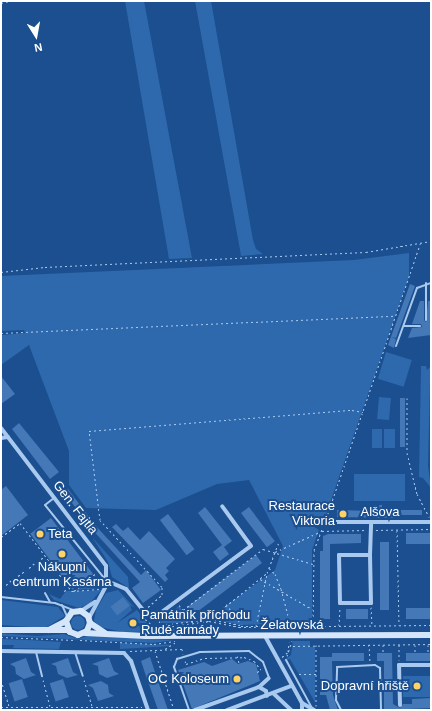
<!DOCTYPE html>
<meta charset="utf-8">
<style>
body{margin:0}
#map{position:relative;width:432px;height:711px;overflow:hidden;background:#1b4f8f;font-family:Arial,sans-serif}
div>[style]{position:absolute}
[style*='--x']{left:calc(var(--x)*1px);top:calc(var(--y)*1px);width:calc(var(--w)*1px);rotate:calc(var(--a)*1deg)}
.green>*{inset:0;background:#2e69ad;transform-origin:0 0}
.round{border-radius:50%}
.building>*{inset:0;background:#4478b7;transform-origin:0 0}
.path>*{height:1px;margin-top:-0.5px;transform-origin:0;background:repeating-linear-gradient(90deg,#a9c9ee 0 2px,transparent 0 5px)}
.service>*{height:2px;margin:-1px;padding:0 1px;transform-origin:1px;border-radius:1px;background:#a9c9ee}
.minor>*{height:4px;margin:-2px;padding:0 2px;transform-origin:2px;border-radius:2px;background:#a9c9ee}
.secondary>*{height:6px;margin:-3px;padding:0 3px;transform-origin:3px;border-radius:3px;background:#d6e6fa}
.dots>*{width:11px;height:11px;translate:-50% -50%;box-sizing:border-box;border:2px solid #1b4f8f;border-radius:50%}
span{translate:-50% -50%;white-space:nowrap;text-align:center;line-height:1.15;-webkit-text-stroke:4px #1b4f8f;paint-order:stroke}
.poi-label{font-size:13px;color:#fff}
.right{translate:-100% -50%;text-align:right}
.left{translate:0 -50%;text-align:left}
.street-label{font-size:13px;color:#fff}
.frame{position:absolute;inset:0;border:2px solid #fff;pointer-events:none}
.north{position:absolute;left:16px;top:16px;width:40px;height:40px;-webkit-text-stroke:3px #1b4f8f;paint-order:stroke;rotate:169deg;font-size:11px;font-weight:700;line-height:16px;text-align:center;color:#fff}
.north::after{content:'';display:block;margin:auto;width:14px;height:18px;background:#fff;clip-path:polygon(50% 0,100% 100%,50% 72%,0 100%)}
</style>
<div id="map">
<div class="green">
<i style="clip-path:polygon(125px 1px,144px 1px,192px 258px,169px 259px)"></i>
<i style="clip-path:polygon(195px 1px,211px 1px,253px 240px,256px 249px,263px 254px,241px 256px,240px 250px)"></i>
<i style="clip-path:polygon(409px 253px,409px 277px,324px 520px,304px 520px,319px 530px,312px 550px,312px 623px,240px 625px,209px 618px,275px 570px,283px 546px,249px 480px,217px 484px,156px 510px,86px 508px,69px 485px,69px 451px,29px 345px,1px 365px,1px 335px,25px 333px,24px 330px,1px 331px,1px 276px,354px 260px)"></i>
<i style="left:386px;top:352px;width:27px;height:28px;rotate:17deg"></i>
<i style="clip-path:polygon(421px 366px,426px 366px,427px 370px,431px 366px,431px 465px,430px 382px,428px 466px,431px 488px,423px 478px,419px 477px)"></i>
<i style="left:379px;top:397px;width:12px;height:22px;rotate:5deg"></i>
<i style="left:372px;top:429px;width:10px;height:19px"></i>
<i style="left:384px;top:429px;width:11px;height:19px"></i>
<i style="left:354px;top:474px;width:51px;height:27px"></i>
<i style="clip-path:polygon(92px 537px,128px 577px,129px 588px,112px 577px,108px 562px)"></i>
<i style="clip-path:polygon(95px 576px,102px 588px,76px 590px)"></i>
<i style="clip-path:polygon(101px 590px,90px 603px,79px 608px,54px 600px,49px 594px,60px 599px,66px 591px)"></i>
<i style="clip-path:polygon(118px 590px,135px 608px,130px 605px,132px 610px,117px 623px,137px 610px,149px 626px,148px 628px,135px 621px,134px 624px,149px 631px,152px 626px,174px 628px,175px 631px,123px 632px,100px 627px,94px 621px,96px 610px,106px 593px)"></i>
<i style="clip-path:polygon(1px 600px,58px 607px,65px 616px,45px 628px,1px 625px)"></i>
<i style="clip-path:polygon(179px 606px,191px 622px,161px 624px,160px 620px)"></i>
<i class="round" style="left:71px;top:616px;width:14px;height:14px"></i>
<i style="clip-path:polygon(1px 633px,37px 636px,64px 634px,78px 639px,90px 635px,174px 640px,153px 643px,1px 636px)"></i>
<i style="clip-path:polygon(1px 639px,29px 640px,61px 642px,59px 649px,13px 648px,14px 645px,1px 645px)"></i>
<i style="clip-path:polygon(293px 641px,310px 641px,310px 647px,315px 647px,315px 702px,290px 659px,283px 661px,291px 655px)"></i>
<i style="clip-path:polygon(120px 643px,171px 645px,171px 646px,120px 649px)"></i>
<i style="left:403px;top:676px;width:28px;height:21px"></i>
</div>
<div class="building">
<i style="clip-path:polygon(410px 284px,415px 286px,396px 338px,391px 337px,396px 339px,394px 348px,388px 345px)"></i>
<i style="clip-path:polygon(420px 301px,424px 301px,424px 320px,426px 322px,428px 301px,431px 301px,431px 335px,408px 338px,412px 328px,422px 327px,421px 324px,412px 324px)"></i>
<i style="clip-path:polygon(1px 376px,15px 394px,1px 404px)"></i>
<i style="left:400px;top:398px;width:5px;height:49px"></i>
<i style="clip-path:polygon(19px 423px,59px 472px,50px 479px,12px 429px)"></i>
<i style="clip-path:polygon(6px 486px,28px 515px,1px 536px,1px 490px)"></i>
<i style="clip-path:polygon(68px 489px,95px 525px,141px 575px,146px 570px,161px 590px,143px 603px,132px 588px,140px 582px,89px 526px,64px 492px)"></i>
<i style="clip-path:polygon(374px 505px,382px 505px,382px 511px,393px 511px,393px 518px,337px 517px,337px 510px,374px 511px)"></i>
<i style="clip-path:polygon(205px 507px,232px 541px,224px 547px,229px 554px,220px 561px,213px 552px,222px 545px,198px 513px)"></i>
<i style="left:249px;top:507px;width:43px;height:10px;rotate:53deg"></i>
<i style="left:401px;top:510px;width:21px;height:5px"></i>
<i style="left:168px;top:514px;width:44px;height:10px;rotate:53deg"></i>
<i style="left:51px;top:518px;width:70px;height:26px;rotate:53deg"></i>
<i style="clip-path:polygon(116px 524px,123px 531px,128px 527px,140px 540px,149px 531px,175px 559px,166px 568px,169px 571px,165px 575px,168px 579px,165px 582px,112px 527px)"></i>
<i style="left:431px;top:533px;width:11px;height:25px;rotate:90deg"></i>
<i style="clip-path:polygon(328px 534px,361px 534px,361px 543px,330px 544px,330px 619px,320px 619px,320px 551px,323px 551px,323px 536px)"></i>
<i style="left:380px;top:542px;width:9px;height:68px"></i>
<i style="left:256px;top:555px;width:10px;height:86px;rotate:53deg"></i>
<i style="left:123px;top:597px;width:11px;height:16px;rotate:52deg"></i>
<i style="left:406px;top:608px;width:25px;height:11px"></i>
<i style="left:346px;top:609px;width:22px;height:10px"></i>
<i style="clip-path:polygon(332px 653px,364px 653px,364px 661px,332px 661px,333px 695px,338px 710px,330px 710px,326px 695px,320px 695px,320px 657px,332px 657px)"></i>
<i style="clip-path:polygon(377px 653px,392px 653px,393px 704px,400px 708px,403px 704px,412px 704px,412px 699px,431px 698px,431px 708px,384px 710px,384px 661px,377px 661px)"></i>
<i style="left:406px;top:653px;width:25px;height:8px"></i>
<i style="clip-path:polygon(150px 657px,160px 687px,168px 710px,158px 710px,146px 676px,141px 661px)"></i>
<i style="clip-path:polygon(26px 658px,31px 672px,36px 675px,24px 679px,16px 674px,15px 667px,10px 664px)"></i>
<i style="clip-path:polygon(68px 658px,73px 672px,78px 675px,67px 678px,58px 674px,56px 666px,51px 664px)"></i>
<i style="clip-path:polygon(109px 658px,114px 671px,119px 674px,107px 678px,99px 674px,98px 666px,92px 664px)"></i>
<i style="clip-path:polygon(232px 659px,238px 664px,248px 661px,256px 664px,260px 681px,192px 709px,178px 670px,204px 662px,212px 666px)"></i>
<i style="left:22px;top:679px;width:19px;height:14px;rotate:72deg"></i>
<i style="left:63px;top:679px;width:19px;height:14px;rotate:72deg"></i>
<i style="clip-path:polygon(101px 681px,108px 685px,109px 693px,114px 696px,98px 701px,93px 688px,88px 685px)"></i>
</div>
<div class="path">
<i style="--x:1;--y:3;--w:9;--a:-13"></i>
<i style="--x:1;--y:272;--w:44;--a:-6.5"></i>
<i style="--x:45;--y:267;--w:321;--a:-2.7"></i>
<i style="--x:366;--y:252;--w:66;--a:-9.6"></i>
<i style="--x:1;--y:333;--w:394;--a:-2.5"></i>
<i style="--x:407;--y:398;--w:55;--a:90"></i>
<i style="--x:407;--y:453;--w:42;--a:76.3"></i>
<i style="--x:417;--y:494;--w:26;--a:62"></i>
<i style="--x:326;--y:519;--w:291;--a:-71.1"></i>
<i style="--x:376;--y:530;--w:55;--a:-1"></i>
<i style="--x:397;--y:530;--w:95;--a:88.8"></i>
<i style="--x:322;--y:531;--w:44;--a:-1.3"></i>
<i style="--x:1;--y:537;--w:24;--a:-36"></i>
<i style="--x:20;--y:523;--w:86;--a:52.6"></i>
<i style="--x:72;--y:591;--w:27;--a:-4"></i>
<i style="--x:275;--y:552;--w:49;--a:-24"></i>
<i style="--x:41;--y:559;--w:5;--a:-37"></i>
<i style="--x:29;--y:568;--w:9;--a:-41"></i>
<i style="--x:269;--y:568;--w:8;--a:45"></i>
<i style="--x:275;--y:574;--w:16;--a:68"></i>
<i style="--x:281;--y:589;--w:42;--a:75"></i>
<i style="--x:18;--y:576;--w:9;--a:-36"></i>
<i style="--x:260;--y:579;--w:60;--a:30"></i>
<i style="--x:6;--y:585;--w:9;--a:-41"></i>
<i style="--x:1;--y:589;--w:1;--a:-45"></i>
<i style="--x:64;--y:591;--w:7;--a:-27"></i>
<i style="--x:74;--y:591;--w:27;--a:-39"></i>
<i style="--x:226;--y:604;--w:25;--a:53"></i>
<i style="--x:179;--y:605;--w:23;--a:52"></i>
<i style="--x:148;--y:607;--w:18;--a:-41"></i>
<i style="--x:162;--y:595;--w:8;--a:-90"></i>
<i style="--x:162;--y:587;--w:91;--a:-132.8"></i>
<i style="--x:100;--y:520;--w:90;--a:-97"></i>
<i style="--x:89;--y:431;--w:264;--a:-4.6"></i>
<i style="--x:352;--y:410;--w:11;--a:10"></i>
<i style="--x:371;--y:607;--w:19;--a:87"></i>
<i style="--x:183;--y:610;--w:101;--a:-37.3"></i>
<i style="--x:263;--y:549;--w:52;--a:16.7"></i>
<i style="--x:145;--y:619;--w:9;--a:41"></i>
<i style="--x:152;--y:625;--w:15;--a:8"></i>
<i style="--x:167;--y:627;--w:42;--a:-8.1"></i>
<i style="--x:209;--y:621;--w:31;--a:11"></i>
<i style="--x:239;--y:627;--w:192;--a:-0.6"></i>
<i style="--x:159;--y:621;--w:4;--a:63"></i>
<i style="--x:161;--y:625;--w:48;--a:-7.1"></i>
<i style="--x:209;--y:619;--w:33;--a:11"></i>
<i style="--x:206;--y:622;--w:78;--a:-38.8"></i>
<i style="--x:267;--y:573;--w:34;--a:-69"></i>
<i style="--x:135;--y:623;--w:15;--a:23"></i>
<i style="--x:241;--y:626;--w:48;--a:0"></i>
<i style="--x:256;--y:626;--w:53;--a:-78.1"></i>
<i style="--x:313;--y:626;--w:76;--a:-89.2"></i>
<i style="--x:314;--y:550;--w:30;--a:-69"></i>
<i style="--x:339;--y:626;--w:19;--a:-87"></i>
<i style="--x:1;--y:637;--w:74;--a:2.3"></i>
<i style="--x:80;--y:640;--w:74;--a:3.1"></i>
<i style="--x:154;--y:644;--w:21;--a:-8"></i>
<i style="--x:369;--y:644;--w:17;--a:87"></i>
<i style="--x:399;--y:644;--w:16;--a:90"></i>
<i style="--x:316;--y:645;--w:61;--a:90"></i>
<i style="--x:415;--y:645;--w:7;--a:90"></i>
<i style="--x:293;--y:646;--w:138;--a:-0.8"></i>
<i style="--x:165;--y:649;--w:15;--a:-32"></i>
<i style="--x:130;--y:651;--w:52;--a:-2.2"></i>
<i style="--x:182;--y:649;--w:5;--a:79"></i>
<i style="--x:155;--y:651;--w:62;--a:72.1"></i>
<i style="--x:383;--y:652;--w:7;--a:-90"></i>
<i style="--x:428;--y:652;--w:7;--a:-90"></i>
<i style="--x:237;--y:656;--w:7;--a:74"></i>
<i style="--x:287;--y:656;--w:16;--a:-72"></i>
<i style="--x:282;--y:657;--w:8;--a:-40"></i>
<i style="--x:288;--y:652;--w:10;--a:-84"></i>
<i style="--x:185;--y:661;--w:3;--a:72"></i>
<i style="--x:186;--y:664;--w:20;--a:-18"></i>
<i style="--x:205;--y:658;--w:39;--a:-1"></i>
<i style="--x:244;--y:657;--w:11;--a:22"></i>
<i style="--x:254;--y:661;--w:11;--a:52"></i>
<i style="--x:257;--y:672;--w:4;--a:-27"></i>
<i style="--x:299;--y:674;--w:17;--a:0"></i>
<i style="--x:1;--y:680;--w:27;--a:73"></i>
<i style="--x:43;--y:680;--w:27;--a:75"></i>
<i style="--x:84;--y:680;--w:27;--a:73"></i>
<i style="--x:1;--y:707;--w:141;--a:0"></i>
</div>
<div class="service">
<i style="--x:426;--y:283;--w:37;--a:90"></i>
<i style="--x:404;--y:326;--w:16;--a:0"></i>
<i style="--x:396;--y:346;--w:62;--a:-70.1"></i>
<i style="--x:417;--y:288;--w:15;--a:-20"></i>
<i style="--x:54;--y:498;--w:11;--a:142"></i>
<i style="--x:45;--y:505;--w:95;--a:51"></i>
<i style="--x:45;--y:593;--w:10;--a:61"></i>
<i style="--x:1;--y:597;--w:54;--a:6.3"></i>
<i style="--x:55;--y:603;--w:19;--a:21"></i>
<i style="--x:62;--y:605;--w:12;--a:66"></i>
<i style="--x:36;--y:652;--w:25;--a:76"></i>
<i style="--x:75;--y:652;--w:25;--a:72"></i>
<i style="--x:286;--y:660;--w:55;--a:61.6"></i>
<i style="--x:189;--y:710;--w:46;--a:-109.2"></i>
<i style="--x:174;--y:667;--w:9;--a:-69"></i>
<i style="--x:177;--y:659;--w:24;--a:-17"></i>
<i style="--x:200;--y:652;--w:49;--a:-1.2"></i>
<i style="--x:249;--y:651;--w:18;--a:38"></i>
<i style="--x:263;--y:662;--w:17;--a:69"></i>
<i style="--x:341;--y:710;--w:11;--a:-117"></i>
<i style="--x:336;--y:700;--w:33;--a:-88"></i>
<i style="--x:337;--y:667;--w:38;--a:-3"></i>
<i style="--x:375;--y:665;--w:6;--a:31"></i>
<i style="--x:380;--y:668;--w:42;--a:88.6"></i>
</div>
<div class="minor">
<i style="--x:1;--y:428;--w:173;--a:52.7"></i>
<i style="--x:106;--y:566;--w:20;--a:90"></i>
<i style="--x:106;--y:586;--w:36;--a:118"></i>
<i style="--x:1;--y:438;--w:7;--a:-8"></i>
<i style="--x:330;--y:522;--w:101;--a:0"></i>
<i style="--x:339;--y:555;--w:31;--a:0"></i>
<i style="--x:370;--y:555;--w:48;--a:88.8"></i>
<i style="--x:371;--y:603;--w:31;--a:180"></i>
<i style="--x:340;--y:603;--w:48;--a:-91.2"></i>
<i style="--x:370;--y:555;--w:33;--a:-88"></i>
<i style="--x:107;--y:581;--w:21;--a:23"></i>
<i style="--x:126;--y:589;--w:32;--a:51"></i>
<i style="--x:146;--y:614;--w:9;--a:21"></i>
<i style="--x:154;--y:617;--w:6;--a:-31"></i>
<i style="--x:159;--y:614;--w:114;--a:-36.5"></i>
<i style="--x:251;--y:546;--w:49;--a:-125.9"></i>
<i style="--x:81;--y:611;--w:17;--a:-33"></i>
<i style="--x:265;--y:636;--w:77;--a:61.1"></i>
<i style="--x:302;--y:703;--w:7;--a:90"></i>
<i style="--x:1;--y:651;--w:123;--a:0.9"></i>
<i style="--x:124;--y:653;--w:11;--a:49"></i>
<i style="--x:131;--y:661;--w:52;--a:70.9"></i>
<i style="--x:259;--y:687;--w:13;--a:-42"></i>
<i style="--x:274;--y:694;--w:23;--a:43"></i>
<i style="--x:302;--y:703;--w:14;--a:30"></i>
<i style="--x:400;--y:705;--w:40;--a:-91.4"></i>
<i style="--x:399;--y:665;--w:32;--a:0"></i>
<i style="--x:195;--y:710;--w:68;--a:-19.8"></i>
<i style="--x:259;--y:687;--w:8;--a:30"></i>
<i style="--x:266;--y:691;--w:5;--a:79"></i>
<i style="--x:227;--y:710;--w:68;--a:-20.6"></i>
</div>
<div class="secondary">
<i style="--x:90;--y:623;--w:9;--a:111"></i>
<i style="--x:87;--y:631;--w:10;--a:156"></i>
<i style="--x:78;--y:635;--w:9;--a:-159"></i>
<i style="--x:70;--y:632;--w:12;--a:-110"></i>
<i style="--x:66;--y:621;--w:11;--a:-56"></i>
<i style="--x:72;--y:612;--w:9;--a:-6"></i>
<i style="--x:81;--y:611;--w:9;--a:36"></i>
<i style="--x:88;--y:616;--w:7;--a:74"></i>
<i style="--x:90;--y:623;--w:18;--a:34"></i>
<i style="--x:1;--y:630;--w:67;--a:0"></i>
<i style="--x:49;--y:630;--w:19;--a:-28"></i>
<i style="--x:85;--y:633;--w:61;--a:2.8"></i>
<i style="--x:146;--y:636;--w:285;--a:-0.2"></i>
</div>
<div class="dots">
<i style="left:343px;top:514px;background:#ffd166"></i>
<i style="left:40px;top:534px;background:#ffd166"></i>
<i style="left:62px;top:554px;background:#ffd166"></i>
<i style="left:133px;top:623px;background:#ffd166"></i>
<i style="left:237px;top:679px;background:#ffd166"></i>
<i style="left:417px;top:686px;background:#ffd166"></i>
</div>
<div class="poi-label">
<span class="right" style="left:335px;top:514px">Restaurace<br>Viktoria</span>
<span class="left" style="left:48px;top:534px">Teta</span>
<span style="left:62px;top:575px">Nákupní<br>centrum Kasárna</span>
<span class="left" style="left:141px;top:623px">Památník příchodu<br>Rudé armády</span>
<span class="right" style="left:229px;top:679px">OC Koloseum</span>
<span class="right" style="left:409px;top:686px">Dopravní hřiště</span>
</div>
<div class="street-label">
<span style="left:75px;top:508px;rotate:52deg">Gen. Fajtla</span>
<span style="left:380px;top:512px">Alšova</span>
<span style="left:292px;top:625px">Želatovská</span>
</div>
<div class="frame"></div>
<div class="north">N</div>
</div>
